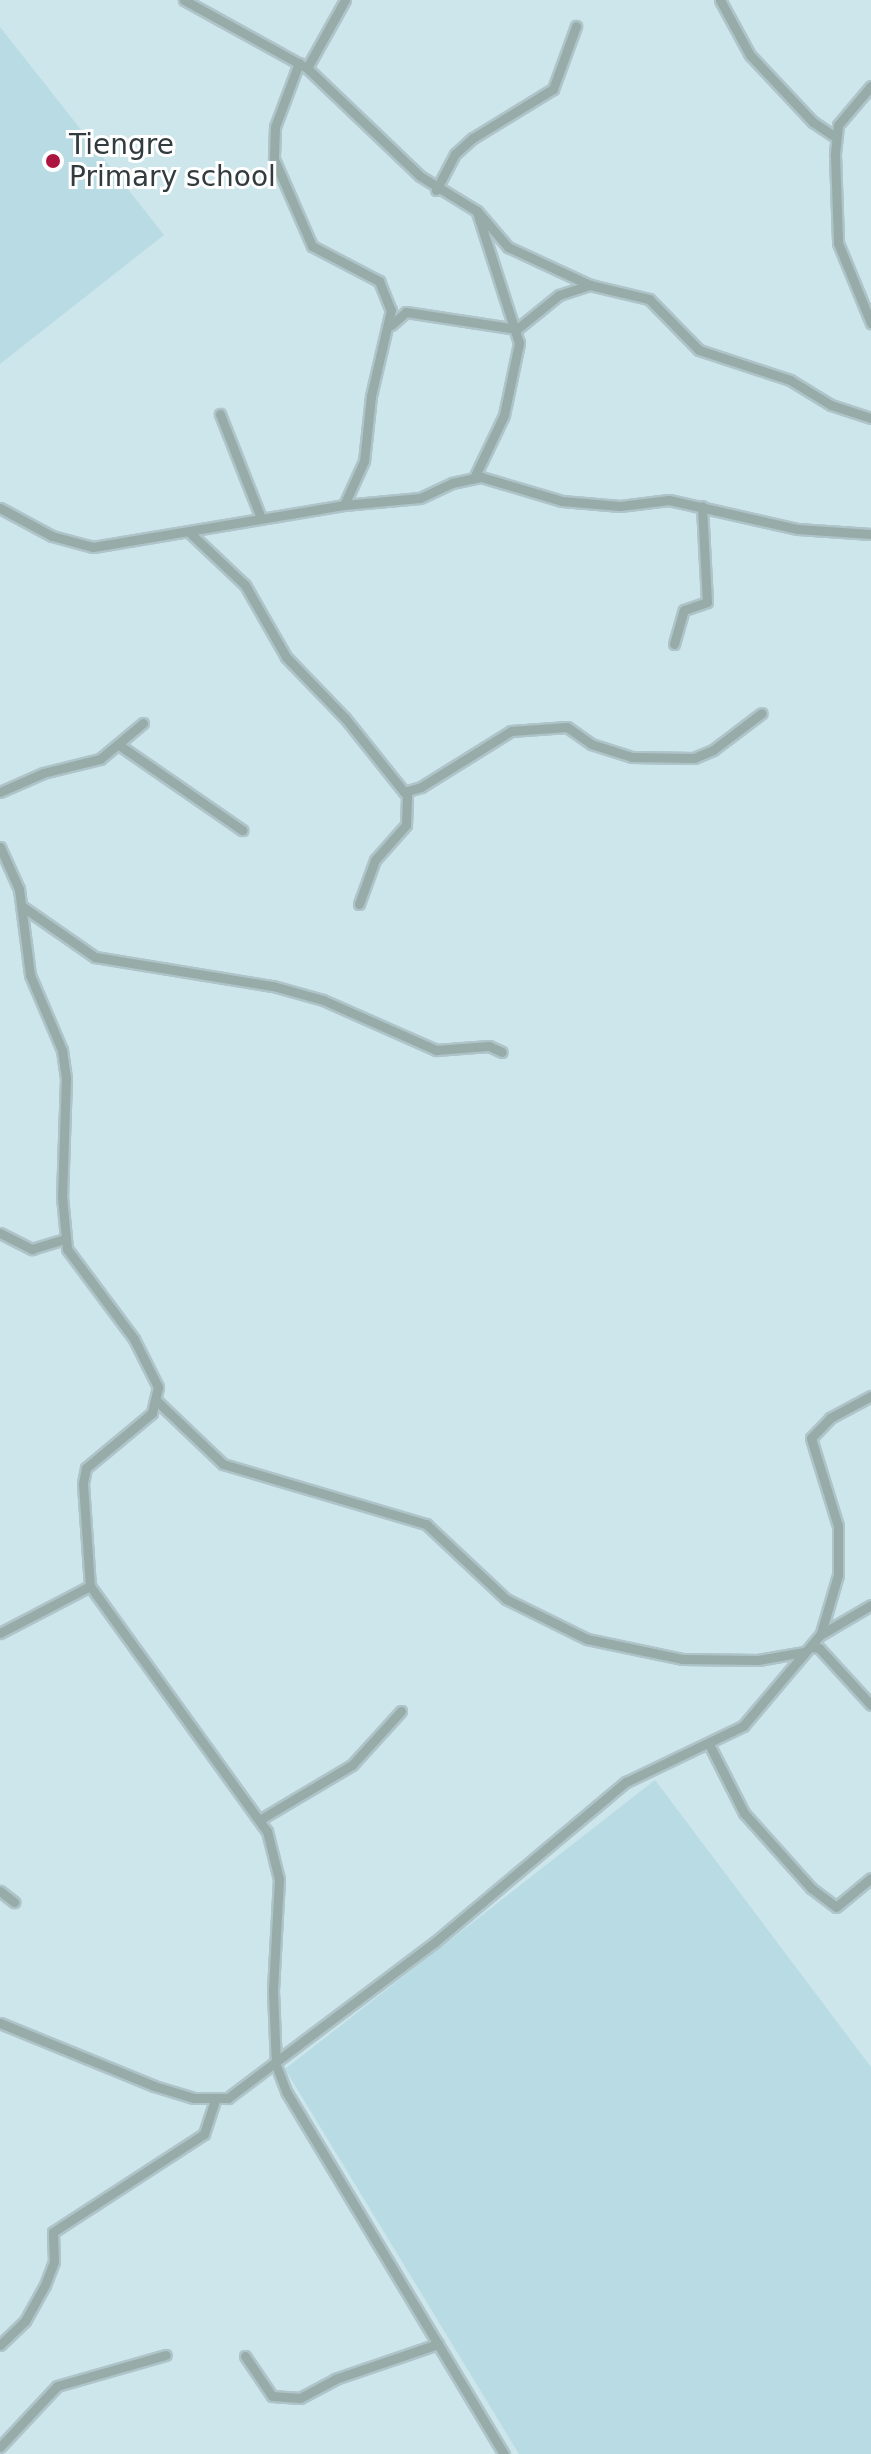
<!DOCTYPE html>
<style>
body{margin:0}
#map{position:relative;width:871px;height:2454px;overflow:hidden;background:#cde6ec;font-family:"DejaVu Sans",sans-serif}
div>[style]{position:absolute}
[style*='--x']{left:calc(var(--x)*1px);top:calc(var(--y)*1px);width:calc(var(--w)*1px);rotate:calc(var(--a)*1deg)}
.built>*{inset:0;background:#b9dbe3}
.roads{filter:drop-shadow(2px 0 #aec4c9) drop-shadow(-2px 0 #aec4c9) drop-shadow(0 2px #aec4c9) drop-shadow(0 -2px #aec4c9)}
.street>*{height:9px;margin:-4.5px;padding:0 4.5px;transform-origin:4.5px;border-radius:4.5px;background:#97aca8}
.dots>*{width:22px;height:22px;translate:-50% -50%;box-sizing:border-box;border:4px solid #fff;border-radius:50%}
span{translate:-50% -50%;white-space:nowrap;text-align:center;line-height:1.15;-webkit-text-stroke:6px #fff;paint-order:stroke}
.poi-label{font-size:28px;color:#323c3f}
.left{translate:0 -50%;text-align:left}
</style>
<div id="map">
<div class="built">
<i style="clip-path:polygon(0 27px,164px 235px,0 364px)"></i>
<i style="clip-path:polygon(655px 1780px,871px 2067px,871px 2454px,519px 2454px,285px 2069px)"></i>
</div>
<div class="roads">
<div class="street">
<i style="--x:184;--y:0;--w:141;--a:28.9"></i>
<i style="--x:307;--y:68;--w:156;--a:43.7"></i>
<i style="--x:420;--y:176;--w:67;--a:31.6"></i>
<i style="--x:477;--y:211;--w:48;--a:49.3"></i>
<i style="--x:508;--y:247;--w:90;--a:24.9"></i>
<i style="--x:590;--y:285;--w:61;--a:13.3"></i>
<i style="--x:649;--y:299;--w:71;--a:45.6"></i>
<i style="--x:699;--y:350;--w:96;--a:18.2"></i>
<i style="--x:790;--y:380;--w:48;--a:31.4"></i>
<i style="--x:831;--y:405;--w:42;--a:18"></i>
<i style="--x:720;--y:0;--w:63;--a:61.4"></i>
<i style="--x:750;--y:55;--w:92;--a:46.8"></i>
<i style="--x:813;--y:122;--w:27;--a:34"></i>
<i style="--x:299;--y:63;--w:68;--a:110.6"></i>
<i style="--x:275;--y:127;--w:32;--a:92"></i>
<i style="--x:274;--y:159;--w:95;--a:66.4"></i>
<i style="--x:312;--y:246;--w:76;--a:27.6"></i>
<i style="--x:379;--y:281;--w:31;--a:68"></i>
<i style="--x:391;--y:310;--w:88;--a:103.1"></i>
<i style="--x:371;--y:396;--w:65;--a:96.1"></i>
<i style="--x:364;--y:461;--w:48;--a:114.4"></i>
<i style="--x:307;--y:68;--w:78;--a:-60.8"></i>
<i style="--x:871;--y:86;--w:51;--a:130.2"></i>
<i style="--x:838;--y:125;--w:30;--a:96"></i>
<i style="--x:835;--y:155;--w:88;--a:88"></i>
<i style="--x:838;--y:243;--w:87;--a:67.6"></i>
<i style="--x:436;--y:190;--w:41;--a:-62.2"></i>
<i style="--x:455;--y:154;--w:24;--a:-42"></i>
<i style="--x:473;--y:138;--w:94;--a:-31.5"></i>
<i style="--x:553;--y:89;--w:67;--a:-69.9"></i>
<i style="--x:391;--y:325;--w:20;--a:-41"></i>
<i style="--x:406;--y:312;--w:112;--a:8.7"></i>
<i style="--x:517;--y:329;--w:54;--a:-39"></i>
<i style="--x:559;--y:295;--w:33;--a:-18"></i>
<i style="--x:220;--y:414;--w:112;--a:68.5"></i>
<i style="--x:474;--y:478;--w:70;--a:-64.5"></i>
<i style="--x:504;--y:415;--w:74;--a:-78.2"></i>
<i style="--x:519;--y:343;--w:138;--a:-107.8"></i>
<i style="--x:0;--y:508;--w:59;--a:28.3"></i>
<i style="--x:52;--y:536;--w:42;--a:15"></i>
<i style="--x:93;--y:547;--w:254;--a:-9.5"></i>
<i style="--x:344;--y:505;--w:76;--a:-5.3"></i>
<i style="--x:420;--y:498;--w:35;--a:-25"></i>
<i style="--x:452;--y:483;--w:30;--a:-12"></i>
<i style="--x:481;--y:477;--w:84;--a:16.5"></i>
<i style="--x:562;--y:501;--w:58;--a:4.9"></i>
<i style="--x:620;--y:506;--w:49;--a:-7"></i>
<i style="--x:669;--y:500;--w:132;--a:12.7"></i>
<i style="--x:798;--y:529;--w:73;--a:3.9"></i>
<i style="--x:189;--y:532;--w:77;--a:43.4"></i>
<i style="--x:245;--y:585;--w:83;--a:60.3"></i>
<i style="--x:286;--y:657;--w:85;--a:46"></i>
<i style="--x:345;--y:718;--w:95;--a:51.4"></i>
<i style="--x:404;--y:792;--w:18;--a:-16"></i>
<i style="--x:421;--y:787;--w:106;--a:-31.9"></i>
<i style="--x:511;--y:731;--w:56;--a:-4.1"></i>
<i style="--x:567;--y:727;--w:29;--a:35"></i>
<i style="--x:591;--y:744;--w:43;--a:17.6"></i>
<i style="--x:632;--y:757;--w:62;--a:0.9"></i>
<i style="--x:694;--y:758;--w:21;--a:-23"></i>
<i style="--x:713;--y:750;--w:61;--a:-37.1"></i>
<i style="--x:674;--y:644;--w:35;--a:-74"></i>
<i style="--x:684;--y:610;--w:24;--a:-19"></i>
<i style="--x:707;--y:602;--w:96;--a:-93"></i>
<i style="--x:119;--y:745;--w:150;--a:34.6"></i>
<i style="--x:0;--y:792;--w:47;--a:-23.8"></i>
<i style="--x:43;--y:773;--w:59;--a:-13.8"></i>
<i style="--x:100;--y:759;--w:56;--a:-39.9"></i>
<i style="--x:0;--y:847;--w:46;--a:65.7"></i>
<i style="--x:19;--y:889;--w:87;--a:82.7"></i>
<i style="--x:30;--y:975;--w:82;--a:66.9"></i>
<i style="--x:62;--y:1050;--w:28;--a:82"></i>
<i style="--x:66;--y:1078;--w:118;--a:91.9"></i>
<i style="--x:62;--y:1196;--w:53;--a:84.6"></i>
<i style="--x:67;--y:1249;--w:112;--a:53.3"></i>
<i style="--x:134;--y:1339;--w:54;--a:63.4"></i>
<i style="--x:158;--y:1387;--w:27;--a:103"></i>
<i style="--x:152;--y:1413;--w:86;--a:140.2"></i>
<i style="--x:86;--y:1468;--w:16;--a:101"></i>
<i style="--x:83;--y:1484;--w:102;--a:86.1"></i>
<i style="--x:90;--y:1586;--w:302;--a:54.2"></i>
<i style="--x:267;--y:1831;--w:49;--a:76"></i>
<i style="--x:279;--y:1879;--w:112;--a:93.1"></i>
<i style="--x:273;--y:1991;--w:74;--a:87.7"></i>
<i style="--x:276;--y:2065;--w:30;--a:69"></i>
<i style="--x:287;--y:2093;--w:421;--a:59"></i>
<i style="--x:359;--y:904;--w:47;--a:-70"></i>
<i style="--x:375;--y:860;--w:47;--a:-48.5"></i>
<i style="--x:406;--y:825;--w:32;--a:-88"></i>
<i style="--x:23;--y:907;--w:88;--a:34.8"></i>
<i style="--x:95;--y:957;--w:180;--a:9.3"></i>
<i style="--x:273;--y:986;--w:52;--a:15.6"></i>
<i style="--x:323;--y:1000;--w:124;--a:23.9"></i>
<i style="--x:436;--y:1050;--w:53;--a:-4.3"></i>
<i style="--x:489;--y:1046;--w:14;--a:25"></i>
<i style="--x:0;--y:1233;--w:36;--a:27"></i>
<i style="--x:32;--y:1249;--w:34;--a:-17"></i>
<i style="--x:157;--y:1401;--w:91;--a:43.7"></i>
<i style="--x:223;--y:1464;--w:212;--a:16.5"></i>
<i style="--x:426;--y:1524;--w:110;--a:43.2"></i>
<i style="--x:506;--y:1599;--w:90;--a:26.3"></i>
<i style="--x:587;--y:1639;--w:98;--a:11.8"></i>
<i style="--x:683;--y:1659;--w:75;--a:0.8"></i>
<i style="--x:758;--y:1660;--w:47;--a:-9.9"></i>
<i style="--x:0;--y:1633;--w:102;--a:-27.6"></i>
<i style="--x:821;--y:1633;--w:60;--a:-73.7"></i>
<i style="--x:838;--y:1575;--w:49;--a:-90"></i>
<i style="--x:838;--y:1526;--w:92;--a:-107.1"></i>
<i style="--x:811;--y:1438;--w:28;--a:-46"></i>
<i style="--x:830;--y:1418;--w:47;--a:-28.2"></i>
<i style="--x:811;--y:1647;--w:8;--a:7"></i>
<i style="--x:819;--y:1648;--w:77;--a:47.6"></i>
<i style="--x:710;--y:1746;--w:75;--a:63.1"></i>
<i style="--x:744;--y:1813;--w:101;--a:48.2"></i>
<i style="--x:811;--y:1888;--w:31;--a:37"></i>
<i style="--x:836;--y:1907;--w:45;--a:-39.6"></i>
<i style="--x:261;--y:1819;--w:106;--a:-30.7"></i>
<i style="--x:352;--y:1765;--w:73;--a:-47.8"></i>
<i style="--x:0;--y:1891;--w:18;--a:38"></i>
<i style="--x:0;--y:2023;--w:166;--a:22.2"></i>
<i style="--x:154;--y:2086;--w:42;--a:16.7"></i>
<i style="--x:194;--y:2098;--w:34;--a:0"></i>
<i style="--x:228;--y:2098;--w:259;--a:-37"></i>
<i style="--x:435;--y:1942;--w:249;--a:-40"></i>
<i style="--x:626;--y:1782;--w:130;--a:-25.6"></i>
<i style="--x:743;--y:1726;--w:119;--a:-49.8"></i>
<i style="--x:820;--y:1635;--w:59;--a:-30.5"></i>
<i style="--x:0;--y:2345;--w:35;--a:-44"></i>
<i style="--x:25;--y:2321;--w:41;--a:-60.9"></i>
<i style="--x:45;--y:2285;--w:25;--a:-69"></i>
<i style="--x:54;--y:2262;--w:30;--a:-92"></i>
<i style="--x:53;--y:2232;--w:180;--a:-33"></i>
<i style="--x:204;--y:2134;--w:36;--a:-72"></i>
<i style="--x:245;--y:2356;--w:48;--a:56"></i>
<i style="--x:272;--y:2396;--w:28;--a:4"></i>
<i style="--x:300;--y:2398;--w:40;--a:-28"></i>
<i style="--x:335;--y:2379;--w:109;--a:-18.8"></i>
<i style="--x:0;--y:2447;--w:83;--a:-46.9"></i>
<i style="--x:57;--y:2386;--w:113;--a:-15.9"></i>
</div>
</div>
<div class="dots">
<i style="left:53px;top:161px;background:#ab153f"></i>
</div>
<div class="poi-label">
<span class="left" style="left:69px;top:161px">Tiengre<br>Primary school</span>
</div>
</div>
